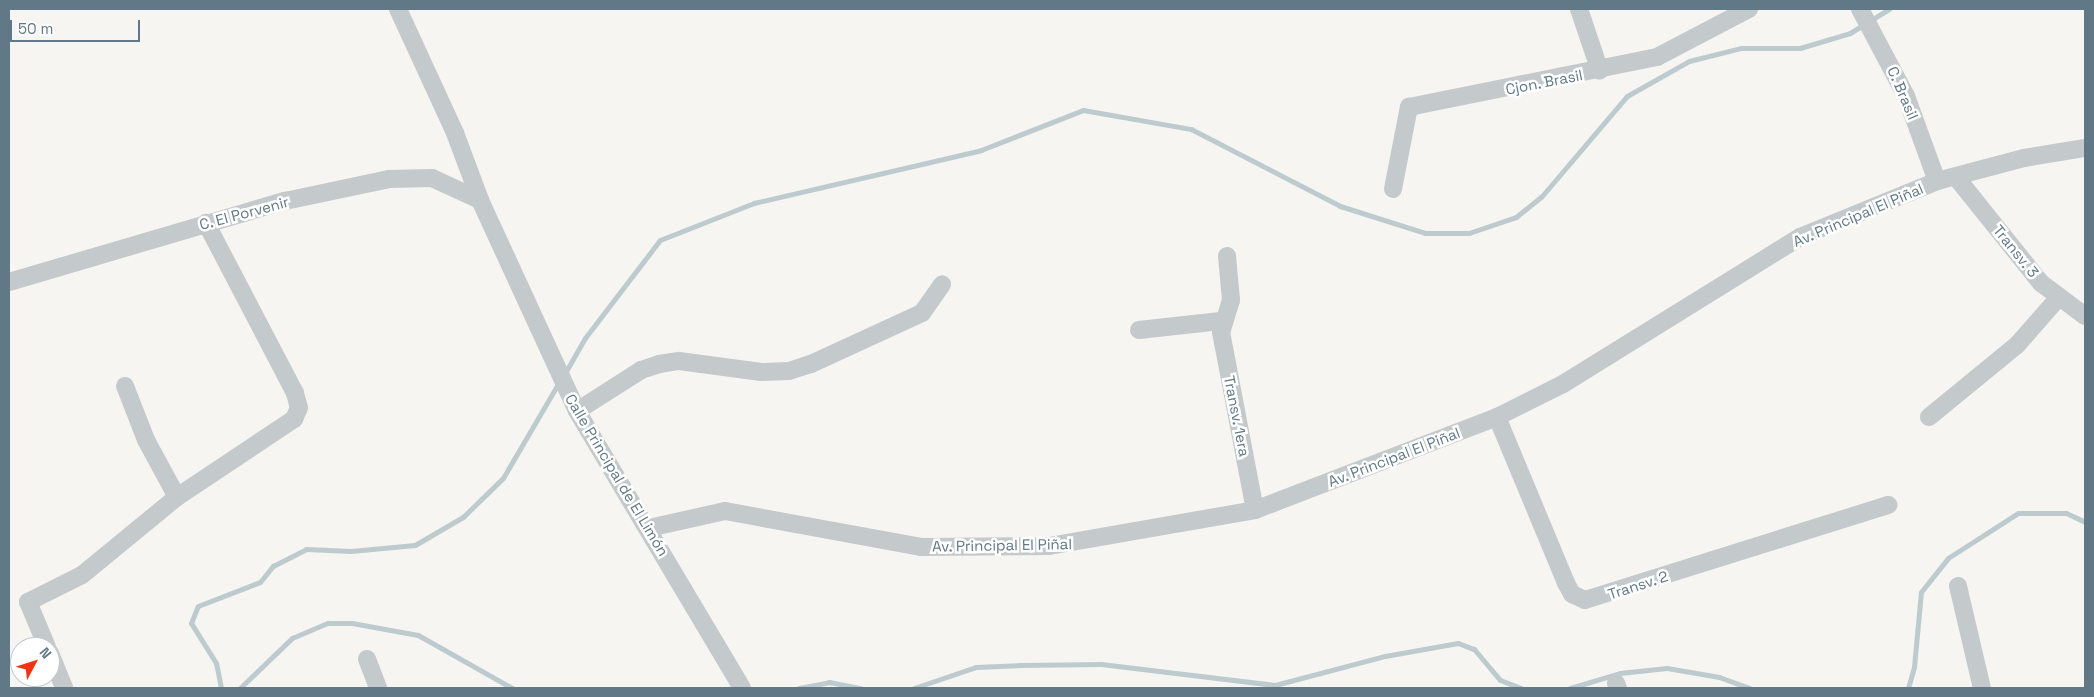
<!DOCTYPE html>
<meta charset="utf-8">
<style>
body{margin:0}
#map{position:relative;width:2094px;height:697px;overflow:hidden;background:#f6f5f1;font-family:"Space Grotesk",sans-serif}
div>[style]{position:absolute}
[style*='--x']{left:calc(var(--x)*1px);top:calc(var(--y)*1px);width:calc(var(--w)*1px);rotate:calc(var(--a)*1deg)}
.stream>*{height:5px;margin:-2.5px;padding:0 2.5px;transform-origin:2.5px;border-radius:2.5px;background:#bdcbcf}
.street>*{height:18px;margin:-9px;padding:0 9px;transform-origin:9px;border-radius:9px;background:#c4c9cc}
span{translate:-50% -50%;white-space:nowrap;text-align:center;line-height:1.15;-webkit-text-stroke:5px #fff;paint-order:stroke}
.street-label{font-size:15px;color:#617886}
.frame{position:absolute;inset:0;border:10px solid #617886;pointer-events:none}
.north{position:absolute;left:10px;top:637px;width:50px;height:50px;box-sizing:border-box;background:#fff;border:1px solid #c0c9cf;border-radius:50%;rotate:50deg;font-size:14px;font-weight:700;line-height:20px;text-align:center;color:#617886}
.north::after{content:'';display:block;margin:auto;width:18px;height:22px;background:#f53312;clip-path:polygon(50% 0,100% 100%,50% 72%,0 100%)}
.scale{position:absolute;left:10px;top:20px;width:130px;height:22px;box-sizing:border-box;border:2px solid #617886;border-top:0;padding-left:6px;font-size:15px;line-height:18px;white-space:nowrap;color:#617886;-webkit-text-stroke:4px #fff;paint-order:stroke}
</style>
<div id="map">
<div class="stream">
<i style="--x:565;--y:373;--w:40;--a:-60.3"></i>
<i style="--x:585;--y:338;--w:123;--a:-52.6"></i>
<i style="--x:660;--y:240;--w:101;--a:-21.5"></i>
<i style="--x:754;--y:203;--w:233;--a:-13.1"></i>
<i style="--x:981;--y:150;--w:110;--a:-21.4"></i>
<i style="--x:1083;--y:110;--w:110;--a:10"></i>
<i style="--x:1191;--y:129;--w:168;--a:27.3"></i>
<i style="--x:1340;--y:206;--w:89;--a:17.6"></i>
<i style="--x:1425;--y:233;--w:44;--a:0"></i>
<i style="--x:1469;--y:233;--w:50;--a:-18.8"></i>
<i style="--x:1516;--y:217;--w:33;--a:-39"></i>
<i style="--x:1542;--y:196;--w:131;--a:-49.6"></i>
<i style="--x:1627;--y:96;--w:71;--a:-29.4"></i>
<i style="--x:1689;--y:61;--w:54;--a:-14"></i>
<i style="--x:1741;--y:48;--w:59;--a:0"></i>
<i style="--x:1800;--y:48;--w:52;--a:-16.7"></i>
<i style="--x:1850;--y:33;--w:46;--a:-31.6"></i>
<i style="--x:221;--y:688;--w:25;--a:-101"></i>
<i style="--x:216;--y:663;--w:47;--a:-122"></i>
<i style="--x:191;--y:623;--w:18;--a:-68"></i>
<i style="--x:198;--y:606;--w:66;--a:-21.2"></i>
<i style="--x:260;--y:582;--w:21;--a:-51"></i>
<i style="--x:273;--y:566;--w:37;--a:-27"></i>
<i style="--x:306;--y:549;--w:45;--a:2.5"></i>
<i style="--x:351;--y:551;--w:64;--a:-5.4"></i>
<i style="--x:415;--y:545;--w:56;--a:-30.3"></i>
<i style="--x:463;--y:517;--w:56;--a:-44.3"></i>
<i style="--x:503;--y:478;--w:111;--a:-59.7"></i>
<i style="--x:240;--y:688;--w:72;--a:-43.9"></i>
<i style="--x:292;--y:638;--w:39;--a:-23"></i>
<i style="--x:328;--y:623;--w:24;--a:0"></i>
<i style="--x:352;--y:623;--w:67;--a:10.3"></i>
<i style="--x:418;--y:635;--w:108;--a:29.4"></i>
<i style="--x:799;--y:688;--w:31;--a:-11"></i>
<i style="--x:829;--y:682;--w:32;--a:11"></i>
<i style="--x:914;--y:688;--w:65;--a:-18.7"></i>
<i style="--x:976;--y:667;--w:45;--a:-2.5"></i>
<i style="--x:1021;--y:665;--w:80;--a:-0.7"></i>
<i style="--x:1101;--y:664;--w:175;--a:6.9"></i>
<i style="--x:1275;--y:685;--w:114;--a:-14.8"></i>
<i style="--x:1385;--y:656;--w:74;--a:-10.1"></i>
<i style="--x:1458;--y:643;--w:17;--a:21"></i>
<i style="--x:1474;--y:649;--w:40;--a:50"></i>
<i style="--x:1500;--y:680;--w:22;--a:21"></i>
<i style="--x:1570;--y:688;--w:52;--a:-16.7"></i>
<i style="--x:1620;--y:673;--w:47;--a:-6.1"></i>
<i style="--x:1667;--y:668;--w:53;--a:9.8"></i>
<i style="--x:1719;--y:677;--w:32;--a:20"></i>
<i style="--x:1908;--y:688;--w:22;--a:-74"></i>
<i style="--x:1914;--y:667;--w:75;--a:-84.7"></i>
<i style="--x:1921;--y:592;--w:43;--a:-51.5"></i>
<i style="--x:1948;--y:558;--w:83;--a:-32.7"></i>
<i style="--x:2018;--y:513;--w:48;--a:0"></i>
<i style="--x:2066;--y:513;--w:21;--a:25"></i>
</div>
<div class="street">
<i style="--x:398;--y:9;--w:136;--a:65.3"></i>
<i style="--x:455;--y:133;--w:72;--a:69.5"></i>
<i style="--x:480;--y:200;--w:232;--a:65.3"></i>
<i style="--x:577;--y:411;--w:322;--a:59.2"></i>
<i style="--x:1579;--y:9;--w:65;--a:71.3"></i>
<i style="--x:1860;--y:9;--w:98;--a:62.1"></i>
<i style="--x:1906;--y:96;--w:90;--a:70"></i>
<i style="--x:1956;--y:177;--w:136;--a:51.3"></i>
<i style="--x:2041;--y:283;--w:55;--a:36.9"></i>
<i style="--x:1393;--y:189;--w:84;--a:-79"></i>
<i style="--x:1409;--y:107;--w:253;--a:-11.4"></i>
<i style="--x:1657;--y:57;--w:104;--a:-27.6"></i>
<i style="--x:1227;--y:256;--w:44;--a:84.8"></i>
<i style="--x:1231;--y:300;--w:34;--a:107"></i>
<i style="--x:1221;--y:332;--w:181;--a:79.2"></i>
<i style="--x:9;--y:282;--w:288;--a:-16.4"></i>
<i style="--x:285;--y:201;--w:106;--a:-11.9"></i>
<i style="--x:389;--y:179;--w:43;--a:-1.3"></i>
<i style="--x:432;--y:178;--w:53;--a:24.6"></i>
<i style="--x:1139;--y:330;--w:82;--a:-6.3"></i>
<i style="--x:125;--y:386;--w:58;--a:68.7"></i>
<i style="--x:146;--y:440;--w:65;--a:61.5"></i>
<i style="--x:577;--y:411;--w:76;--a:-32.6"></i>
<i style="--x:641;--y:370;--w:19;--a:-18"></i>
<i style="--x:659;--y:364;--w:20;--a:-9"></i>
<i style="--x:679;--y:361;--w:83;--a:7.6"></i>
<i style="--x:761;--y:372;--w:28;--a:-2"></i>
<i style="--x:789;--y:371;--w:23;--a:-18"></i>
<i style="--x:811;--y:364;--w:122;--a:-24.7"></i>
<i style="--x:922;--y:313;--w:35;--a:-55"></i>
<i style="--x:1497;--y:417;--w:180;--a:67.4"></i>
<i style="--x:1566;--y:583;--w:13;--a:61"></i>
<i style="--x:1572;--y:594;--w:14;--a:25"></i>
<i style="--x:1585;--y:600;--w:318;--a:-17.4"></i>
<i style="--x:1929;--y:417;--w:114;--a:-39.3"></i>
<i style="--x:2017;--y:345;--w:64;--a:-48.8"></i>
<i style="--x:649;--y:528;--w:78;--a:-12.6"></i>
<i style="--x:725;--y:511;--w:199;--a:10.4"></i>
<i style="--x:921;--y:547;--w:128;--a:-0.4"></i>
<i style="--x:1049;--y:546;--w:209;--a:-9.9"></i>
<i style="--x:1255;--y:510;--w:259;--a:-21"></i>
<i style="--x:1497;--y:417;--w:74;--a:-26.6"></i>
<i style="--x:1563;--y:384;--w:279;--a:-31.8"></i>
<i style="--x:1800;--y:237;--w:148;--a:-22.2"></i>
<i style="--x:1937;--y:181;--w:90;--a:-14.8"></i>
<i style="--x:2024;--y:158;--w:62;--a:-9.3"></i>
<i style="--x:1958;--y:586;--w:105;--a:76.8"></i>
<i style="--x:47;--y:647;--w:49;--a:-112.9"></i>
<i style="--x:28;--y:602;--w:60;--a:-26.6"></i>
<i style="--x:82;--y:575;--w:123;--a:-39.4"></i>
<i style="--x:177;--y:497;--w:141;--a:-33.7"></i>
<i style="--x:294;--y:419;--w:12;--a:-66"></i>
<i style="--x:299;--y:408;--w:16;--a:-105"></i>
<i style="--x:295;--y:393;--w:192;--a:-117.6"></i>
<i style="--x:50;--y:653;--w:38;--a:68"></i>
<i style="--x:367;--y:659;--w:31;--a:69"></i>
<i style="--x:1616;--y:683;--w:5;--a:68"></i>
</div>
<div class="street-label">
<span style="left:1544px;top:82px;rotate:-11deg">Cjon. Brasil</span>
<span style="left:1903px;top:93px;rotate:67deg">C. Brasil</span>
<span style="left:244px;top:213px;rotate:-15deg">C. El Porvenir</span>
<span style="left:1858px;top:215px;rotate:-23deg">Av. Principal El Piñal</span>
<span style="left:2016px;top:251px;rotate:51deg">Transv. 3</span>
<span style="left:1237px;top:416px;rotate:79deg">Transv. 1era</span>
<span style="left:1394px;top:457px;rotate:-21deg">Av. Principal El Piñal</span>
<span style="left:617px;top:475px;rotate:59deg">Calle Principal de El Limón</span>
<span style="left:1002px;top:545px;rotate:-1deg">Av. Principal El Piñal</span>
<span style="left:1638px;top:585px;rotate:-18deg">Transv. 2</span>
</div>
<div class="frame"></div>
<div class="north">N</div>
<div class="scale">50 m</div>
</div>
